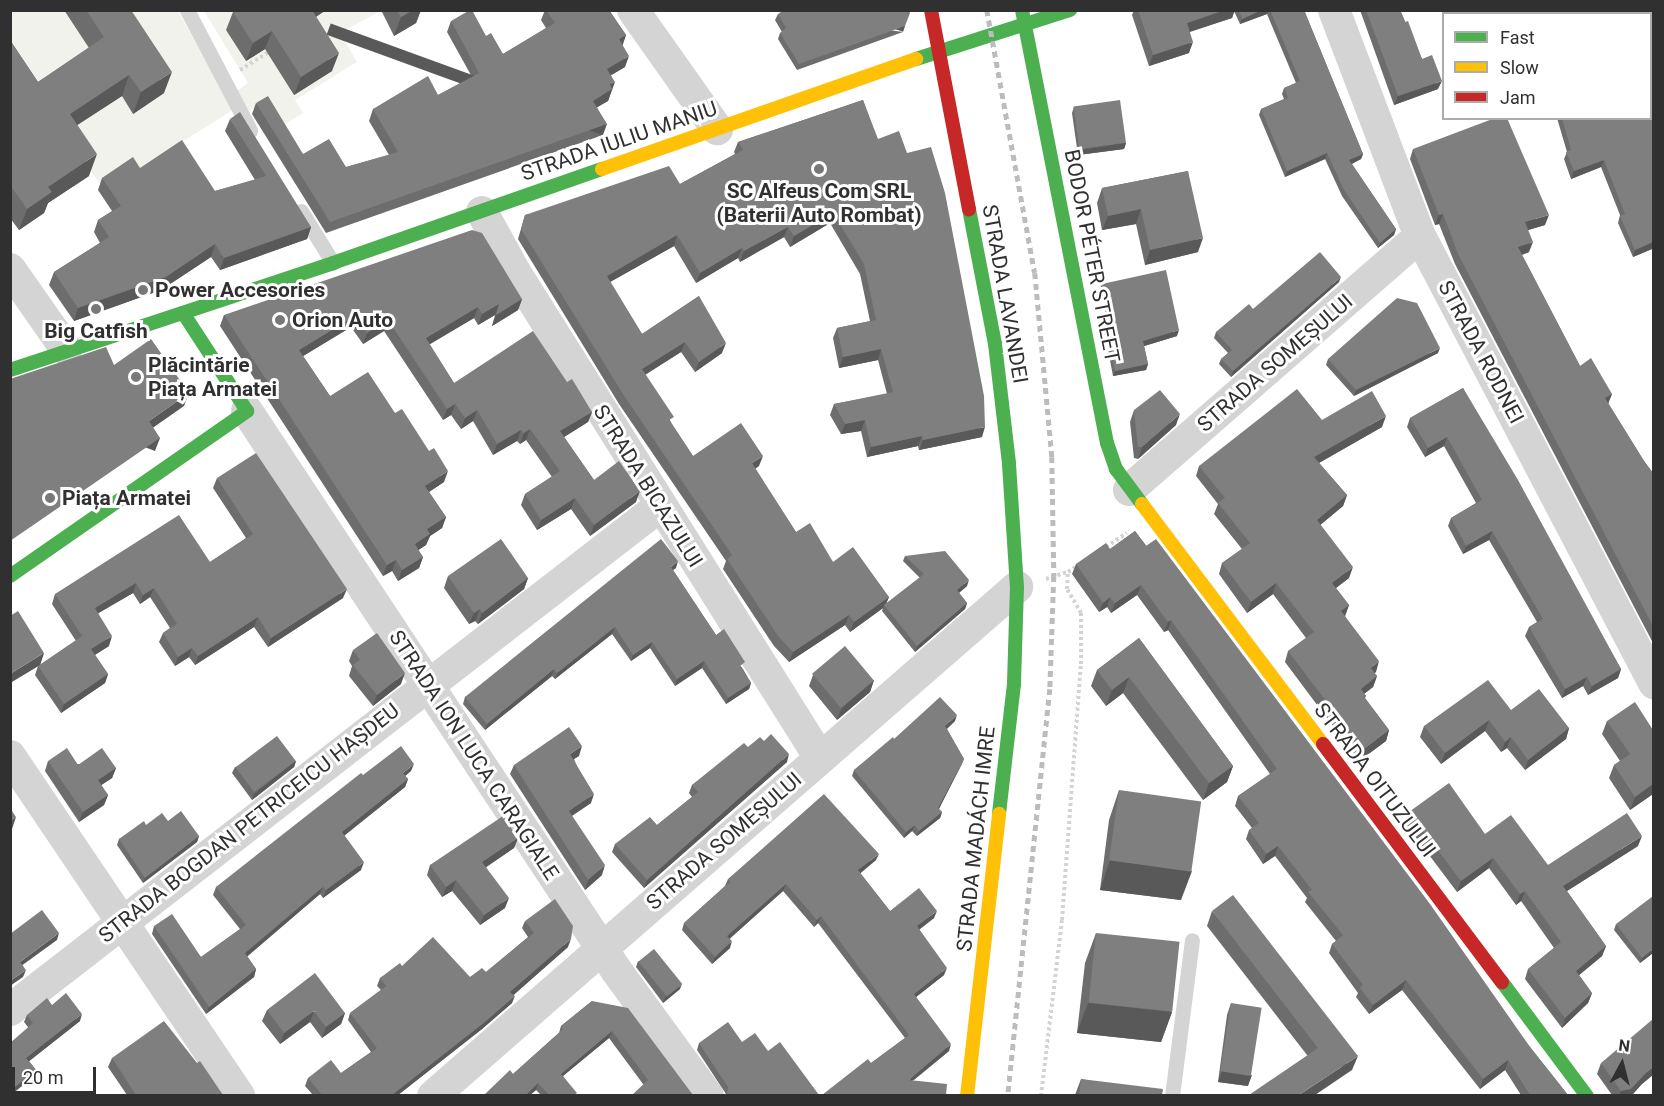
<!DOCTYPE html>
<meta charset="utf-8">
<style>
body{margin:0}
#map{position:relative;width:1664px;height:1106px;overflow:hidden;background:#fff;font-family:Roboto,sans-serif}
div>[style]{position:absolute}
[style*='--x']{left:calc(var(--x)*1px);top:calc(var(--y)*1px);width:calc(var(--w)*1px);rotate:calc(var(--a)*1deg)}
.green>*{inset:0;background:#f1f2ec}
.path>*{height:4px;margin-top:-2px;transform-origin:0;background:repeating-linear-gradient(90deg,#d3d3d3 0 3px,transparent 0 6px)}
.lane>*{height:15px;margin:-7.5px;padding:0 7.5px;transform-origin:7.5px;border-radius:7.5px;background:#d4d4d4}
.street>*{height:32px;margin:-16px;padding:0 16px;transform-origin:16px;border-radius:16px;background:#d4d4d4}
.fast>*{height:14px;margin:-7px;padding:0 7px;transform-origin:7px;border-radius:7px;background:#4caf50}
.slow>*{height:14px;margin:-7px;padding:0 7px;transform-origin:7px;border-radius:7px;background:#ffc107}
.jam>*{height:14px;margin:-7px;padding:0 7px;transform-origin:7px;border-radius:7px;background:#c62828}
.rail>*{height:4.5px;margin-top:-2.25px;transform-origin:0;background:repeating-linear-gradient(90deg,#bcbcbc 0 6px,transparent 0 10.5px)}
.wall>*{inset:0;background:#6d6d6d;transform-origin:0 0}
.shaded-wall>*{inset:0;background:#595959;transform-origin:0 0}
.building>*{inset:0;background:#7f7f7f;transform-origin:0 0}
.dots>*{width:16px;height:16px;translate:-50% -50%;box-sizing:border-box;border:3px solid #fff;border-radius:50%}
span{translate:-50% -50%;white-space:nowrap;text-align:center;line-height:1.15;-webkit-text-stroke:6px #fff;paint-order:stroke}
.street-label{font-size:21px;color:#303030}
.poi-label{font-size:21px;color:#303030;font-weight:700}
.left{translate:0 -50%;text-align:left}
.frame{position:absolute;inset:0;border:12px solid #303030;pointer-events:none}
.legend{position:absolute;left:1442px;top:12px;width:210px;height:108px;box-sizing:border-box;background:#fff;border:2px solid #acacac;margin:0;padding:8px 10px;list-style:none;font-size:18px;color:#303030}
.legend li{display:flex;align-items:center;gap:12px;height:30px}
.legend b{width:30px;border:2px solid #acacac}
.north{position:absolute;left:1592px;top:1034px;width:60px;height:60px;-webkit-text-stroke:4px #fff;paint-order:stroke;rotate:7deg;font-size:16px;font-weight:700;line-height:24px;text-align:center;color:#303030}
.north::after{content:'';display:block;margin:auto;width:21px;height:27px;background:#303030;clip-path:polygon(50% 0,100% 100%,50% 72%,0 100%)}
.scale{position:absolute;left:12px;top:1067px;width:84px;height:27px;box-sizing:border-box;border:3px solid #303030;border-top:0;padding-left:8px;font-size:18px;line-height:21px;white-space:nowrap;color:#303030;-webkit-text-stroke:4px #fff;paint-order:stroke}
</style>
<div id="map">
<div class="green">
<i style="clip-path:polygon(10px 11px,178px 11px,233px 110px,131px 174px,102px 187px,11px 54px)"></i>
<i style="clip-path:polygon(204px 11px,380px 11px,340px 33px,357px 62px,295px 100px,303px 113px,277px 129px,262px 103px,249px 111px,237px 91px,248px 83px)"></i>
</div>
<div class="path">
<i style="--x:240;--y:70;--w:38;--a:-32"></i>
<i style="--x:1106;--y:547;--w:25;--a:-34"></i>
<i style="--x:1046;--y:579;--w:23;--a:-18"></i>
<i style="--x:1041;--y:1096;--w:177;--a:-83.2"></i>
<i style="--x:1062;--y:920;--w:257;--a:-85.8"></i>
<i style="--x:1081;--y:664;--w:51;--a:-90"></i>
<i style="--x:1081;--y:613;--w:28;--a:-120"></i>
<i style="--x:1067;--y:589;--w:17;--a:-87"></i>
<i style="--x:1068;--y:572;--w:11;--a:-34"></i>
</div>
<div class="lane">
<i style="--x:187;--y:10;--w:136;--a:62.3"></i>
<i style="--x:301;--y:211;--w:61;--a:58.4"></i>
<i style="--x:1172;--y:1096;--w:157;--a:-82.7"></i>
</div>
<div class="street">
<i style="--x:633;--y:10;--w:146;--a:54.8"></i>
<i style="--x:1334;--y:10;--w:242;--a:69.2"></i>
<i style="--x:1420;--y:236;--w:505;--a:62.37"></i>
<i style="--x:1653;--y:10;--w:8;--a:83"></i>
<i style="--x:482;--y:212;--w:68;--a:61.2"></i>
<i style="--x:515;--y:272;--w:574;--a:57.89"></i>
<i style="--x:10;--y:269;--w:98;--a:55"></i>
<i style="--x:247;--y:411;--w:670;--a:56.57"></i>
<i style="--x:616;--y:970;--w:156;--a:53.9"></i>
<i style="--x:1129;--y:490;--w:386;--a:-41.1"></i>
<i style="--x:10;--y:756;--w:410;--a:56"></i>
<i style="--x:10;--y:1010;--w:823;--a:-37.79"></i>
<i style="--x:433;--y:1096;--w:775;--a:-41.07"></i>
</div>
<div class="fast">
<i style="--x:1022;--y:10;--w:441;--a:78.9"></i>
<i style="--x:1107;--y:443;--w:28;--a:71"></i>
<i style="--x:1116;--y:469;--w:44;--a:53.4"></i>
<i style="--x:916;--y:59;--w:162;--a:-17.7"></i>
<i style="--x:969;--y:209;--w:137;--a:79.1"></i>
<i style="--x:995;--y:344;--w:121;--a:83.3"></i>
<i style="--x:1009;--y:464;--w:123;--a:86.3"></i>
<i style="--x:1017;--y:587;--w:97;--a:91.8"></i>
<i style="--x:1014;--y:684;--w:131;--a:96.6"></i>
<i style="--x:10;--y:370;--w:340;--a:-18.3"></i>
<i style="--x:333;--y:263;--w:285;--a:-19.3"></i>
<i style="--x:10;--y:576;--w:289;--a:-34.8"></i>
<i style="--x:247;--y:411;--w:117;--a:-123.1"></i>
<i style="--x:1502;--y:982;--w:142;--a:53.3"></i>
</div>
<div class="slow">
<i style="--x:602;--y:169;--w:333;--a:-19.3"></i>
<i style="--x:1142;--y:504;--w:301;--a:53"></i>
<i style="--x:967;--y:1096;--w:284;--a:-83.5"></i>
</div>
<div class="jam">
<i style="--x:931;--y:10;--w:203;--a:79.2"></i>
<i style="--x:1323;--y:744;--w:298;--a:53.1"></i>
</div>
<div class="rail">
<i style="--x:987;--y:10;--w:267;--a:79.7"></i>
<i style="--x:1035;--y:273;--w:185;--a:84.7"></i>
<i style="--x:1052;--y:457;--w:119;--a:89"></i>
<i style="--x:1054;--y:576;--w:113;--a:92"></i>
<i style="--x:1050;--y:689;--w:409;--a:95.9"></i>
</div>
<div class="wall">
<i style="clip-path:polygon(64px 10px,131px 10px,164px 93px,133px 114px,122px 96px,77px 125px,89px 176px,48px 203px,44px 213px,19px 230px,10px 218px,10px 40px,38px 82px,89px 48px)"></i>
<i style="clip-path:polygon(234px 10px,326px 10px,316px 17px,332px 71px,294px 95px,265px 49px,246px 61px,226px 30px,233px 12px)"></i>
<i style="clip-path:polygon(381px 10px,421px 10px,416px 23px,394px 36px)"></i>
<i style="clip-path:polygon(545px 10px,609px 10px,626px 35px,622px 45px,625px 67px,611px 75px,612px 89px,608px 101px,597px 107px,603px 135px,326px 233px,252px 114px,256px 103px,303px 154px,346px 167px,389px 155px,369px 121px,373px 109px,438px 95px,472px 77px,447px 32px,451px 21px,486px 36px,503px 54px,546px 28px,541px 20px)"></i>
<i style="clip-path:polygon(1134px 10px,1304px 10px,1363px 154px,1361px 159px,1352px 164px,1396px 229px,1394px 235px,1378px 248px,1342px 196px,1325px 159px,1285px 177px,1259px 115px,1261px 109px,1284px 99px,1282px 94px,1284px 88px,1296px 83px,1267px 14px,1240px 24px,1234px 11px,1232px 18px,1190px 32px,1189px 53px,1149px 66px,1132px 15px)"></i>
<i style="clip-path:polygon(1360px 10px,1400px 10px,1422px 59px,1438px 89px,1394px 105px)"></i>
<i style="left:1611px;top:10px;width:28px;height:4px"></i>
<i style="clip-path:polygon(778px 14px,903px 32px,797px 70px,778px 39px,780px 33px,782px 32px,775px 20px)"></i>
<i style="clip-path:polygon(863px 100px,982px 437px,919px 450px,918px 446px,867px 457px,861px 431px,841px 434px,830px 415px,834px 404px,887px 394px,878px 360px,839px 368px,833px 338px,837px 328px,870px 321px,860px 274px,830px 223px,790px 247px,784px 237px,740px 262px,738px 258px,696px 283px,674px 246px,610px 282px,642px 334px,699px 296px,722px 353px,695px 372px,681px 352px,645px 375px,672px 424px,693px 456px,759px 466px,755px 469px,796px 532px,833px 562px,889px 597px,886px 604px,920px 578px,903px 561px,905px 556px,967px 586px,959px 593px,967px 603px,965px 609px,915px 652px,882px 611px,883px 608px,850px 632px,845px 625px,789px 662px,774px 646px,723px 569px,726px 561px,619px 404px,518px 239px,525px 215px,680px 184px,735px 154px,734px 152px,738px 142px)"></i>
<i style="clip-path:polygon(1074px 107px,1126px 143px,1124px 149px,1078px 155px,1072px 113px)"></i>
<i style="clip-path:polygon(1557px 118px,1653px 118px,1653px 253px,1652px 249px,1633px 257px,1618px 223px,1620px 215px,1601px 167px,1571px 179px,1564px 159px,1567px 152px)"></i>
<i style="clip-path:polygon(230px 119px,311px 227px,307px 239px,220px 270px,211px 257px,161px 290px,74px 321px,49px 285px,54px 272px,100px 243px,94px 232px,98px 220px,112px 211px,98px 190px,102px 178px,140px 168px,215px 191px,255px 180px,225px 131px)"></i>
<i style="clip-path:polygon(1413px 149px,1545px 225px,1528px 230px,1529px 252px,1522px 255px,1580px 366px,1612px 394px,1608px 403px,1644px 461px,1653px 473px,1653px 643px,1455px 264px,1439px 224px,1435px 225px,1410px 159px)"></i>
<i style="clip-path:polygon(1188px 171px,1198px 252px,1145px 265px,1136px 224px,1102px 230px,1097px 203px,1102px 188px)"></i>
<i style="clip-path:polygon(1339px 282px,1231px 377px,1219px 364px,1221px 359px,1228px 353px,1214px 338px,1216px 332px,1253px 309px)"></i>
<i style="clip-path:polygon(1102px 284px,1177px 336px,1144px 346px,1148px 364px,1146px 370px,1113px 376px,1105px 334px,1107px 328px,1109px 327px,1100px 289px)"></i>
<i style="clip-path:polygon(522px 299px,518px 310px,492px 326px,495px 315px,478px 325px,474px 318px,429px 344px,454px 383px,567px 382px,592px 412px,588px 422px,564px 437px,594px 480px,636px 502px,590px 536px,571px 509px,537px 530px,521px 505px,525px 494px,552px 477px,526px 440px,520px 444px,517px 441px,493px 455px,473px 421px,461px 429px,451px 415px,443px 420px,384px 331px,363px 344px,351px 327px,303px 356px,330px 396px,395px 413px,444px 482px,429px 492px,446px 517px,442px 528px,430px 536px,426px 545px,418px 550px,423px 557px,419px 568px,398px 581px,392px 571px,383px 576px,220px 326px,224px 315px)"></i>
<i style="clip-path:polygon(1438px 353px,1354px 396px,1326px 365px,1328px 359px)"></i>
<i style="clip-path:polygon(1463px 388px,1621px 669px,1618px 678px,1588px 695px,1583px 686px,1562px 698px,1525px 636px,1529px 627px,1537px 622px,1489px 540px,1463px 554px,1448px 526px,1451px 518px,1476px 503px,1444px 446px,1425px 457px,1407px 427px,1410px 418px)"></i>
<i style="clip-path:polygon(1134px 410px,1176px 425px,1138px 459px,1134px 458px,1130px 422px)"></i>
<i style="clip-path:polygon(1322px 420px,1382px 427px,1319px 463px,1347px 495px,1343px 506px,1320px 525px,1349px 578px,1336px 588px,1349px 605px,1345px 616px,1376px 672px,1374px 673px,1377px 676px,1373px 687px,1364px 694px,1366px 696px,1365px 698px,1389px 730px,1386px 741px,1359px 761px,1285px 662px,1288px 651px,1306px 638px,1273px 594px,1247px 613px,1219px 574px,1222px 563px,1242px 549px,1214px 514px,1218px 504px,1196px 476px,1199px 466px)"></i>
<i style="clip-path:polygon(217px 478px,343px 598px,268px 647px,254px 627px,195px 665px,189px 657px,175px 666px,159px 642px,163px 633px,170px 628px,150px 597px,140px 604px,133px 593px,98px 613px,109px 646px,95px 655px,108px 674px,105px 683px,61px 713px,35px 675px,38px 666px,10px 683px,44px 653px,40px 665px,76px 641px,52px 604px,55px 594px,210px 562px,246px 538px,213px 488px)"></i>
<i style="clip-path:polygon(1135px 531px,1530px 1047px,1568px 1095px,1521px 1095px,1505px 1070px,1480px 1089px,1402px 990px,1369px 1014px,1356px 997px,1358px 993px,1329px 953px,1332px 944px,1336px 941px,1305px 902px,1307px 898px,1275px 856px,1263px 864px,1246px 839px,1249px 830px,1252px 828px,1235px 806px,1238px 796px,1270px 774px,1168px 630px,1164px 632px,1137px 595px,1111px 613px,1107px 607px,1099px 612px,1072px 574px,1076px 564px,1110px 549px)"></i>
<i style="clip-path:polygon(676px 568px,673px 570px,716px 635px,743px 669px,751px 683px,749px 689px,726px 704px,702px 668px,675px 686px,650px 648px,631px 661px,612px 634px,555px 679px,552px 676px,485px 730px,463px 704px,465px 697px)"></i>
<i style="clip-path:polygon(448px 576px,528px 578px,524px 589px,478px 624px,475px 621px,469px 624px,444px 588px)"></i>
<i style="clip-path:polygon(1139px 638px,1233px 766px,1227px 782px,1203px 800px,1123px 693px,1106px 706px,1091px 686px,1097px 670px)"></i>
<i style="clip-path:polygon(353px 650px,401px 684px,373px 706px,349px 676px,352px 666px,349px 661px)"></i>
<i style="clip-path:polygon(813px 675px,874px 680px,870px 692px,837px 720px,809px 686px)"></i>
<i style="clip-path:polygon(1511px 710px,1569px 728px,1566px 739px,1525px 770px,1507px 748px,1501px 752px,1485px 731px,1441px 764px,1420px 737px,1424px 726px)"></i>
<i style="clip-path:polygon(955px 721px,947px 729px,964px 759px,939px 809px,942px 812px,940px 818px,917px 836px,912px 831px,904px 838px,852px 776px,854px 770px,894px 739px)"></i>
<i style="clip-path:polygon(1607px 721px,1653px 730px,1653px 794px,1630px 810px,1609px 778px,1614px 765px,1620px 761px,1602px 734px)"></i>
<i style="clip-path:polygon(748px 747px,787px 762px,644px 888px,612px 852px,615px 844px,657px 825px,692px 797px,689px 793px,692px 785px)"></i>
<i style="clip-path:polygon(579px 756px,574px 759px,591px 803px,572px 816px,602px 875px,585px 890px,510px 774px,514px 765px)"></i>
<i style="clip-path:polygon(48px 761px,116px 768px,112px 778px,101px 785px,108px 795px,104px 805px,79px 822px,45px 771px)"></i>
<i style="clip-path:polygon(296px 761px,294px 767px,252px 800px,232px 773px,235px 767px)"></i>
<i style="clip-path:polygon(411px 771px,405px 776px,408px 779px,405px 787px,344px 835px,361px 870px,323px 898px,320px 894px,247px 956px,256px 969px,254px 977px,206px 1014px,152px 934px,154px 926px,201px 957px,240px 929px,213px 895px,216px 887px)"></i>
<i style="clip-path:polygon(1119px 790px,1181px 900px,1100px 890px,1109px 820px)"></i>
<i style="clip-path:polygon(1409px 812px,1485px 834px,1548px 865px,1638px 846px,1567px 891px,1606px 946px,1602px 956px,1579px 975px,1592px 993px,1588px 1003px,1562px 1028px,1525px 979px,1528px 969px,1554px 948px,1521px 901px,1516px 905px,1489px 868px,1457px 892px,1405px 823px)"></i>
<i style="clip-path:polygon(168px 821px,199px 836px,197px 842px,143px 883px,117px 845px,119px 839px,146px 825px)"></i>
<i style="clip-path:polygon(518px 838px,514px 848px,486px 867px,505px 908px,480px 925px,452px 891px,442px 897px,427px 875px,430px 865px)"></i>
<i style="clip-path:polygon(876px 860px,860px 873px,890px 911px,934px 918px,919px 930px,944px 975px,916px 997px,949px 1051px,914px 1080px,871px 1063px,905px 1038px,818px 923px,814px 927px,783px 891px,730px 938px,730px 948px,712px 964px,682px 930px,684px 923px,725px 886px,728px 879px)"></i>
<i style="clip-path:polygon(1212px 911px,1352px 1070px,1307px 1055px,1207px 926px)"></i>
<i style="clip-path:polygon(525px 921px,568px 947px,513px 995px,512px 1003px,482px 1029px,398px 1095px,313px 1095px,305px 1086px,308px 1078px,341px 1073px,371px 1052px,348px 1020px,350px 1013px,381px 990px,377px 986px,380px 978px,402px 966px,470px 977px,486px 972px,528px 937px,522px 928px)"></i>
<i style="clip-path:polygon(1616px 924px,1653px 953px,1640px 963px,1614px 930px)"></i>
<i style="clip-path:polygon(1096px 933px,1172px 1012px,1161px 1042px,1077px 1033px,1085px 963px)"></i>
<i style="clip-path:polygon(638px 961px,680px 989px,663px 1003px,636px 967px)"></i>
<i style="clip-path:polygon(592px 1001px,693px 1095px,643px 1084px,609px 1038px,563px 1076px,576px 1095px,541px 1095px,536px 1090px,530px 1095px,484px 1095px,513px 1074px,559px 1033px,561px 1026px)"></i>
<i style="clip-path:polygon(1231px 1003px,1248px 1086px,1218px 1082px,1227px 1015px)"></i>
<i style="clip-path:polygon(52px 1005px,80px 1021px,29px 1061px,36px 1070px,33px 1077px,11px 1095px,28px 1027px,24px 1022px,27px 1015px)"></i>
<i style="clip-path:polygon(267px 1010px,345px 1013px,341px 1024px,322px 1038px,310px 1022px,280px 1044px,262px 1021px)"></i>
<i style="clip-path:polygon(742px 1042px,768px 1051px,819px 1095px,725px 1095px,726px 1094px,697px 1050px,699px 1043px)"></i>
<i style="clip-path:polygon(112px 1058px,197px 1063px,223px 1095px,127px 1095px,108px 1067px)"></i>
<i style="clip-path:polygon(1601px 1063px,1641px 1085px,1632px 1095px,1612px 1095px,1597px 1074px)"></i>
<i style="clip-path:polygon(1081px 1079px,1162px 1095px,1075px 1095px)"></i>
</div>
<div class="shaded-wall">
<i style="clip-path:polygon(308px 10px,326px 10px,303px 25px)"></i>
<i style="clip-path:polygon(413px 10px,421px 10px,416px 23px,394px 36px,401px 17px)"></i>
<i style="clip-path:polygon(1225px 10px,1235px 10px,1232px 18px,1182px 34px,1187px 23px)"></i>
<i style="clip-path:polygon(1262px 10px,1268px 10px,1267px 14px,1240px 24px,1242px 19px)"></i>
<i style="clip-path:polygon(1554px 10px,1580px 10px,1562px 14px,1553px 14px)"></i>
<i style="clip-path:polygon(1639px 10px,1638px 14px,1621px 14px)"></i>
<i style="left:905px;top:26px;width:6px;height:113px;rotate:108deg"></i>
<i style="clip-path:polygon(272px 31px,265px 49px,246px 61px,253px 43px)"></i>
<i style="clip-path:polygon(626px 35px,622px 47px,619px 39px)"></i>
<i style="clip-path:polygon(1193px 42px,1189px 53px,1149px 66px,1153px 55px)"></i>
<i style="clip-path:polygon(339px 53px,332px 71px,294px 95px,301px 77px)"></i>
<i style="clip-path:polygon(629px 56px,625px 67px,603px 80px,607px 69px)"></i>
<i style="clip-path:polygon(172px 72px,164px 93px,133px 114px,141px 92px)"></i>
<i style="clip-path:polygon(129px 75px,122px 96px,62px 135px,70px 114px)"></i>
<i style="clip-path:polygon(1442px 81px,1438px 89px,1394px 105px,1398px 96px)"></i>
<i style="clip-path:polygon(615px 82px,608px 101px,589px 112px,593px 101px,610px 84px)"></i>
<i style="left:607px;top:124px;width:12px;height:294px;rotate:110deg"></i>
<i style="clip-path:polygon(1126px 143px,1124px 149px,1078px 155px,1080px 150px)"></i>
<i style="clip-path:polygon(1327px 153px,1325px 159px,1285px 177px,1287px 171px)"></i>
<i style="clip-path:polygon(97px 154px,89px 176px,48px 203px,44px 213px,19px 230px,27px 209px,48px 187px)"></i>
<i style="clip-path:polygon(1363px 154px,1361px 159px,1347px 166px,1349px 160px)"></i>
<i style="clip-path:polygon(1604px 160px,1601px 167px,1571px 179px,1574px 171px)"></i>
<i style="clip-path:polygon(1141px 209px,1136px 224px,1102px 230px,1108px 216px)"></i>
<i style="clip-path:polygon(833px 213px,830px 223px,790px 247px,794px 236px)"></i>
<i style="clip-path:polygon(1443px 214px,1439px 224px,1435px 225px,1439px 215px)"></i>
<i style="clip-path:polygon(1549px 215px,1545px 225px,1521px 232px,1525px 222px)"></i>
<i style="clip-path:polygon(311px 227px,307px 239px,220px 270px,224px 258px)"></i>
<i style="clip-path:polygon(788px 227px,784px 237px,740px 262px,744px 251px)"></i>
<i style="clip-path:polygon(1396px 229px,1394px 235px,1378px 248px,1380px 243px)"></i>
<i style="clip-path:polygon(677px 235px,674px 246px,603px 286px,607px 276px)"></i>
<i style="clip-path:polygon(1203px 238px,1198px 252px,1145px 265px,1150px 250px)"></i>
<i style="clip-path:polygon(1533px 242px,1529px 252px,1515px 257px,1518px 247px)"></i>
<i style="clip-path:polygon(1653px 242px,1652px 249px,1633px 257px,1635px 250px)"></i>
<i style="clip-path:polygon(215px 244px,211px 257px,161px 290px,74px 321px,78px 308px)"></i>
<i style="clip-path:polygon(742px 248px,738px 258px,696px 283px,700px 273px)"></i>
<i style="clip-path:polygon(1341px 277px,1339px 282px,1231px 377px,1233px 371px)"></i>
<i style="clip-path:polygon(522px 299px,518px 310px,492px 326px,496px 315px)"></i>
<i style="clip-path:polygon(499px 304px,495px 315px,478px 325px,482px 314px)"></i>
<i style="clip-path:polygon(478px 307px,474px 318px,422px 349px,426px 338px)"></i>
<i style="clip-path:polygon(355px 316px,351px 327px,295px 361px,299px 350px)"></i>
<i style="clip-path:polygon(388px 320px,384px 331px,363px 344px,367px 333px)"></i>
<i style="clip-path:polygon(1179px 330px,1177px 336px,1141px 347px,1143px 341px)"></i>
<i style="clip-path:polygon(685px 342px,681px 352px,638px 379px,642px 369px)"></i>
<i style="clip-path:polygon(726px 343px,722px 353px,695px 372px,699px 362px)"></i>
<i style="clip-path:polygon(1440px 348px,1438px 353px,1354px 396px,1356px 390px)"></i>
<i style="clip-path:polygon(881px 349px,878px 360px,839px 368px,843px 357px)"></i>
<i style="clip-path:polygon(1148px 364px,1146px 370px,1113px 376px,1115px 371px)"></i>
<i style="clip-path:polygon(189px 393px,184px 406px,144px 434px,149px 421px)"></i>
<i style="clip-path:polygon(1612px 394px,1608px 404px,1605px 398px)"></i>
<i style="clip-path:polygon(455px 404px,451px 415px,443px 420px,447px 409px)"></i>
<i style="clip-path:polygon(477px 410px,473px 421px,461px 429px,465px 418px)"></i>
<i style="clip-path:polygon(592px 412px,588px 422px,556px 442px,560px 431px)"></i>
<i style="clip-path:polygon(1180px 414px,1176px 425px,1138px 459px,1142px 447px)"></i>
<i style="clip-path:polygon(1386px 416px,1382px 427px,1310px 468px,1314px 457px)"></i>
<i style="clip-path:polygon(865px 420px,861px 431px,841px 434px,845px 424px)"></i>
<i style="clip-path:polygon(985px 427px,982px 437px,919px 450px,923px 440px)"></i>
<i style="clip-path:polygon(530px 429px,526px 440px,520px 444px,524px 433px)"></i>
<i style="clip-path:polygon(521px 430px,517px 441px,493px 455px,497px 444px)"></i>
<i style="clip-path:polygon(922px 436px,918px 446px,867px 457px,871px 447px)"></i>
<i style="clip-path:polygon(1447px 437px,1444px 446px,1425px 457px,1428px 448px)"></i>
<i style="left:160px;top:438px;width:14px;height:182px;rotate:111deg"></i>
<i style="clip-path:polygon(763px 456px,759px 466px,748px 473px,752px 463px)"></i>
<i style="clip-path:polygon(448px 471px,444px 482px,421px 497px,425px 486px)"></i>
<i style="clip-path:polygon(640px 491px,636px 502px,590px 536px,594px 525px)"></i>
<i style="clip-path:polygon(1347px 495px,1343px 506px,1313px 531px,1317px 520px)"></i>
<i style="clip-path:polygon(575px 498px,571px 509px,537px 530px,541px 520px)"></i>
<i style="clip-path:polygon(446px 517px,442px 528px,430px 536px,426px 545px,411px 555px,415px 544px,427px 529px)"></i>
<i style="clip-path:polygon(1492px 531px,1489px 540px,1463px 554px,1466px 546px)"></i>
<i style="clip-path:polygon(423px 557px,419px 568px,398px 581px,402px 570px)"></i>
<i style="clip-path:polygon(396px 560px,392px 571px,383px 576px,387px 565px)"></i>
<i style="clip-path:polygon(678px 561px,676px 568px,669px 573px,671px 567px)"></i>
<i style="clip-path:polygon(1353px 567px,1349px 578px,1328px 594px,1332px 583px)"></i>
<i style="clip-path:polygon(528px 578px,524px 589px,478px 624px,482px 613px)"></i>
<i style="clip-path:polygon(969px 580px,967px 586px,955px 596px,957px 590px)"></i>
<i style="clip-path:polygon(136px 583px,133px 593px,92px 617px,95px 608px)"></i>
<i style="clip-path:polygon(1276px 583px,1273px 594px,1247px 613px,1251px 602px)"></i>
<i style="clip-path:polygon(1141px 585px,1137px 595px,1111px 613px,1115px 603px)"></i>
<i style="clip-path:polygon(154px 588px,150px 597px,140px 604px,143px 595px)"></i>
<i style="clip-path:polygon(347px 589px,343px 598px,268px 647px,271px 638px)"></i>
<i style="clip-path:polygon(889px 597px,885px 606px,884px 605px,883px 608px,850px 632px,854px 622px)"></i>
<i style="clip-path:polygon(1110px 597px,1107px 607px,1099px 612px,1103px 603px)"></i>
<i style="clip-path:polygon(967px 603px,965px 609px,915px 652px,917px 646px)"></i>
<i style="clip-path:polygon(1349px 605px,1345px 616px,1337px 622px,1341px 611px)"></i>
<i style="clip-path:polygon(480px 609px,475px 621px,469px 624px,474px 613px)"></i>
<i style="clip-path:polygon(849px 615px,845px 625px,789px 662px,793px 652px)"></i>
<i style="clip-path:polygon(258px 617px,254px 627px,195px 665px,198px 656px)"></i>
<i style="clip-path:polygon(1171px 620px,1168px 630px,1164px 632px,1168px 622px)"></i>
<i style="clip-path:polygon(615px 627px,612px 634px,555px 679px,557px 673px)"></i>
<i style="clip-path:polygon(112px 636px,109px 646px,88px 659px,91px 649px)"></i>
<i style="clip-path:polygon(652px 642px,650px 648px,631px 661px,633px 655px)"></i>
<i style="clip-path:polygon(192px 648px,189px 657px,175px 666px,178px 657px)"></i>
<i style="clip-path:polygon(44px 653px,40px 665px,10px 683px,10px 674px)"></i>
<i style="clip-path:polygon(704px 661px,702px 668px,675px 686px,677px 679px)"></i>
<i style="clip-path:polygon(1379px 661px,1376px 672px,1367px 679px,1371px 668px)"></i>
<i style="clip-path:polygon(554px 669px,552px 676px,485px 730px,487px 724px)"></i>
<i style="clip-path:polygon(1621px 669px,1618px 678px,1588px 695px,1592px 686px)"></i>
<i style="clip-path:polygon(405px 673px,401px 684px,373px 706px,377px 695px)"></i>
<i style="clip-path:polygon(108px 674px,105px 683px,61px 713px,64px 704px)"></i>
<i style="clip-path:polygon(1377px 676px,1373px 687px,1357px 699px,1361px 689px)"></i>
<i style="clip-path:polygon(1129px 677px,1123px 693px,1106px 706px,1112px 690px)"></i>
<i style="clip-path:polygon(1587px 677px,1583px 686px,1562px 698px,1565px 689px)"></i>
<i style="clip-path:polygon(874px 680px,870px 692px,837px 720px,841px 709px)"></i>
<i style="clip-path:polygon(751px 683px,749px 689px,726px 704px,728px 698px)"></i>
<i style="clip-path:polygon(957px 715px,955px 721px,943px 732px,945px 726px)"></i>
<i style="clip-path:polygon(1489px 720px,1485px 731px,1441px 764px,1445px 753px)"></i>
<i style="clip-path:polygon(1569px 728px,1566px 739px,1525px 770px,1528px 760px)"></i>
<i style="clip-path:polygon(1389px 730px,1386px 741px,1359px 761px,1363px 750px)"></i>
<i style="clip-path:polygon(1511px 737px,1507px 748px,1501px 752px,1505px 742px)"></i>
<i style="clip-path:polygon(582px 746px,579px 756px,567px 763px,570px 754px)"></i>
<i style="clip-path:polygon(789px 754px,787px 762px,644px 888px,647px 880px)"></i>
<i style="clip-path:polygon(964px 759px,962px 764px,936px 814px,938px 808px)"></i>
<i style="clip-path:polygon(296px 761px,294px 767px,252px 800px,254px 794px)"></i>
<i style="clip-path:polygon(414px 764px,411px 771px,400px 780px,403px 773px)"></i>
<i style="clip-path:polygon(1233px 766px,1227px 782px,1203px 800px,1209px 783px)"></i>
<i style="clip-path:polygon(116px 768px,112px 778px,94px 790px,98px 780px)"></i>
<i style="clip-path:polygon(408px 779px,405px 787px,339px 840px,342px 832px)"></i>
<i style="clip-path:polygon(1653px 783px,1653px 794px,1630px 810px,1635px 797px)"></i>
<i style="clip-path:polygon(594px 794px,591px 803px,565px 820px,569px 811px)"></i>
<i style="clip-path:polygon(108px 795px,104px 805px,79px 822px,83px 812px)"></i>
<i style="clip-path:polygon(942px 812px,940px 818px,917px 836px,919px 831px)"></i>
<i style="clip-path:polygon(16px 817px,12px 829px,10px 830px,10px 821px)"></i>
<i style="clip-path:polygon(915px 825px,912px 831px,904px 838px,906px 832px)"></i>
<i style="clip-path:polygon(199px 836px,197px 842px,143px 883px,145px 878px)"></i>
<i style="clip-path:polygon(1642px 836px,1638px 846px,1559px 896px,1563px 886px)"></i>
<i style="clip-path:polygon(518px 838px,514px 848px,479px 872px,482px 862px)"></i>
<i style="clip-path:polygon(1278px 846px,1275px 856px,1263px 864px,1266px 854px)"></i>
<i style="clip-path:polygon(879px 854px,876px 860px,856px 877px,858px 870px)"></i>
<i style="clip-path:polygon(1493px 858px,1489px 868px,1457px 892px,1461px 881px)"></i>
<i style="clip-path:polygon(1110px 860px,1192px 871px,1181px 900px,1100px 890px)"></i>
<i style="clip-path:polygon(364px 862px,361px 870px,323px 898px,326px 890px)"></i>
<i style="clip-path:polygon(605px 865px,602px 875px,585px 890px,588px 880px)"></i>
<i style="clip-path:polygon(456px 880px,452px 891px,442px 897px,446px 887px)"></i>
<i style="clip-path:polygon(786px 884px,783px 891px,725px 943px,727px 936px)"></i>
<i style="clip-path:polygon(323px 887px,320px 894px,242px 961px,245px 953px)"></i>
<i style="clip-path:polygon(1525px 891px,1521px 901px,1516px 905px,1520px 894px)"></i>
<i style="clip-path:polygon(509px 898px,505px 908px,480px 925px,484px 915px)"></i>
<i style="clip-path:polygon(937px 911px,934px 918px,914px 933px,917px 926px)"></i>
<i style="clip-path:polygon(821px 916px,818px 923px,814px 927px,817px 920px)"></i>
<i style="clip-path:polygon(59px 933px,57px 940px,17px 969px,20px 962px)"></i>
<i style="clip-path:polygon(571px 939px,568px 947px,508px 1000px,510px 992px)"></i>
<i style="clip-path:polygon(732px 941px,730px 948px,712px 964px,715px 957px)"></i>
<i style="clip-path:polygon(1606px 946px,1602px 956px,1572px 981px,1576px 971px)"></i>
<i style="clip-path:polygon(1653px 949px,1653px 953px,1640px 963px,1642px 958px)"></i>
<i style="clip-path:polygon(947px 968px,944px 975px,911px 1001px,914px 994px)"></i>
<i style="clip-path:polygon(256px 969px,254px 977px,206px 1014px,209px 1007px)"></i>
<i style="clip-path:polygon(26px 970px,23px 977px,10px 986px,10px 981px)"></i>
<i style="clip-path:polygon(1406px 980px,1402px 990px,1369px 1014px,1373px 1005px)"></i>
<i style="clip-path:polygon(682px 984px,680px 989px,663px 1003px,665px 998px)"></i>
<i style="clip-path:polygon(1592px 993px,1588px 1003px,1562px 1028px,1565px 1018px)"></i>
<i style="clip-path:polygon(515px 996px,512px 1003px,482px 1029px,398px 1095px,392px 1095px)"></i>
<i style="clip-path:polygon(1088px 1003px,1172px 1012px,1161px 1042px,1077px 1033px)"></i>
<i style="clip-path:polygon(314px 1011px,310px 1022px,280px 1044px,284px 1033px)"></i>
<i style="clip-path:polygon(345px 1013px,341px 1024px,322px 1038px,326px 1027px)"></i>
<i style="clip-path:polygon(82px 1014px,80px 1021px,23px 1066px,26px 1058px)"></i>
<i style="clip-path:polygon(612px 1031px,609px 1038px,558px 1080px,561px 1074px)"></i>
<i style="clip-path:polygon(951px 1044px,949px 1051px,906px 1086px,909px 1080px)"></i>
<i style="clip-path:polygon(1358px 1056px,1352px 1070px,1315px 1095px,1299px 1095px)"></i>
<i style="clip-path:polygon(1508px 1060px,1505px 1070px,1480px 1089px,1483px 1079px)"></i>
<i style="clip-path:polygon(1653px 1067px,1653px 1075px,1641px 1085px,1632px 1095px,1619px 1095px,1621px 1091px)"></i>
<i style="clip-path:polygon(36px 1070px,33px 1077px,10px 1095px,10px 1091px)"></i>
<i style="clip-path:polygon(1222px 1071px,1252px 1075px,1248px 1086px,1218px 1082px)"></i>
<i style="clip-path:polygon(538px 1083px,536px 1090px,530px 1095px,526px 1095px)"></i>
</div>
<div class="building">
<i style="clip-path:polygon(86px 10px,131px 10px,172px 72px,141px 92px,129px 75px,70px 114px,97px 154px,48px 187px,52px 192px,27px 209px,10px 185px,10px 92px,12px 92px,10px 90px,10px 40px,38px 82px,104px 37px)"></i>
<i style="clip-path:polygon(234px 10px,312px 10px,339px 53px,301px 77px,272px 31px,253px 43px,233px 12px)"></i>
<i style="clip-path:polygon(397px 10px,413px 10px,401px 17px)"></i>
<i style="clip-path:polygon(470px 10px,472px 10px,486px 36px,491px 33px,503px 54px,555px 23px,546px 10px,609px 10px,626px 35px,619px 39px,629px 56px,607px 69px,615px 82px,610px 84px,612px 89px,593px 101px,607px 124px,330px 222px,256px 103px,268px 96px,303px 154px,329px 139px,346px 167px,398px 152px,373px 109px,428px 76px,438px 95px,479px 73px,451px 21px)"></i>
<i style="clip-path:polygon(784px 10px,909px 10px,910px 13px,905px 26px,799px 64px,780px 33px,786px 28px,778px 14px)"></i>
<i style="clip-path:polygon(1138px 10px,1225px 10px,1187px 23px,1193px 42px,1153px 55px)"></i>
<i style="clip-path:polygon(1239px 10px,1262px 10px,1242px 19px)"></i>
<i style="clip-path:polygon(1270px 10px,1304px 10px,1363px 154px,1349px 160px,1396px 229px,1380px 243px,1344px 190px,1327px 153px,1287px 171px,1261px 109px,1288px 98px,1284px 88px,1300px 81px)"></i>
<i style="clip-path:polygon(1366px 10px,1400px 10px,1405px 22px,1408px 21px,1422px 59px,1432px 55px,1442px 81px,1398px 96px)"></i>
<i style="clip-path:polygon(1615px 10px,1638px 10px,1621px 14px,1616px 14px)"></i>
<i style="clip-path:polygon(863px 100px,878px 139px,899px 131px,907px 153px,931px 147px,945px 193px,984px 396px,985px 427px,923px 440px,922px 436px,871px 447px,865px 420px,845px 424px,834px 404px,893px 392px,881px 349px,843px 357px,837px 328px,876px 320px,864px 264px,833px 213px,794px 236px,788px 227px,744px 251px,742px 248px,700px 273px,677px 235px,607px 276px,642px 334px,699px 296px,726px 343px,699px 362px,685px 342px,642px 369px,674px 417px,669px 420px,693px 456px,741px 423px,763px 456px,752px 463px,796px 532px,810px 523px,833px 562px,853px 547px,889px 597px,854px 622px,849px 615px,793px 652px,778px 636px,727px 559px,732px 555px,623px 394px,521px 229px,525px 215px,669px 166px,680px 184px,743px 150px,738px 142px)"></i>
<i style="left:1120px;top:100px;width:43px;height:47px;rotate:82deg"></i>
<i style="clip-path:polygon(1650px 108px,1653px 118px,1653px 242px,1635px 250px,1620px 216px,1625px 214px,1604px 160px,1574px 171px,1566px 152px,1571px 150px,1562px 118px,1650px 118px)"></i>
<i style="clip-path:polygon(240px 112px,311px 227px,224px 258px,215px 244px,166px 277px,78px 308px,54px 272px,109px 237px,98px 220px,121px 206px,102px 178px,133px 157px,140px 168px,182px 140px,215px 191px,266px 176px,230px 119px)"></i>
<i style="clip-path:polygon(1495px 118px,1507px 118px,1549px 215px,1525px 222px,1533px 242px,1518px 247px,1580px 366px,1591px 358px,1612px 394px,1605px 398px,1644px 461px,1653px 473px,1653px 626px,1458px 254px,1443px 214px,1439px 215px,1413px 149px)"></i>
<i style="clip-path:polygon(1188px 171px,1203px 238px,1150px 250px,1141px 209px,1108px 216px,1102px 188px)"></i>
<i style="clip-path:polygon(472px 230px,482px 233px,522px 299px,496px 315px,499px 304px,482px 314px,478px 307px,426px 338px,454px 383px,533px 331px,567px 382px,572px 379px,592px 412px,560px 431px,594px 480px,619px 461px,640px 491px,594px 525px,575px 498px,541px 520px,525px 494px,560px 471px,530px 429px,524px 433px,521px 430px,497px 444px,477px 410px,465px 418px,455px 404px,447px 409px,388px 320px,367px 333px,355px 316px,299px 350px,330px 396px,368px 372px,395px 413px,402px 409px,429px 451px,434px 448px,448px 471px,425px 486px,446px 517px,427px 529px,430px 534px,415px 544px,423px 557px,402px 570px,396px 560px,387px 565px,224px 315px)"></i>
<i style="clip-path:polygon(1320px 252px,1341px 277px,1233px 371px,1221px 359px,1232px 350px,1216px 332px,1249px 304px,1253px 309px)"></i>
<i style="clip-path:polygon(1166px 270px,1179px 330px,1143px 341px,1148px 364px,1115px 371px,1107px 328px,1112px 327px,1102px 284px)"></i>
<i style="clip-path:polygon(1397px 298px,1417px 303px,1440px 348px,1356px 390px,1328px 359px)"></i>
<i style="clip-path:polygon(151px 339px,189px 393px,149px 421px,160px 438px,10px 541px,10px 379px,106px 347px,114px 365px)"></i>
<i style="clip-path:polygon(1463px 388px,1518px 480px,1621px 669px,1592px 686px,1587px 677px,1565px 689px,1529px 627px,1543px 619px,1492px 531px,1466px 546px,1451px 518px,1482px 500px,1447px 437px,1428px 448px,1410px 418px)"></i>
<i style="clip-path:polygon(1297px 389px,1322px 420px,1372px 391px,1386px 416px,1314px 457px,1347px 495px,1317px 520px,1353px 567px,1332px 583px,1349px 605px,1341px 611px,1379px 661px,1371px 668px,1377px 676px,1361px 689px,1366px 696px,1364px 697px,1389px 730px,1363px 750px,1288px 651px,1314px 632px,1276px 583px,1251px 602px,1222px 563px,1250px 543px,1218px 503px,1225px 498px,1199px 466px)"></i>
<i style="clip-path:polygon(1160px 390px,1180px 414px,1142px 447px,1138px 447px,1134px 410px)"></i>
<i style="clip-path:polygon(256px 453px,347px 589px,271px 638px,258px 617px,198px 656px,192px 648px,178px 657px,163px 633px,177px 624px,154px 588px,143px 595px,136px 583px,95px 608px,112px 636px,91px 649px,108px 674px,64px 704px,38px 666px,82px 636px,55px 594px,179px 515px,210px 562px,253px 534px,217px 478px)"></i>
<i style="clip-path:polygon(1135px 531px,1146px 546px,1156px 539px,1430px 904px,1530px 1047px,1568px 1095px,1530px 1095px,1508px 1060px,1483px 1079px,1406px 980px,1373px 1005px,1360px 988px,1363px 985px,1332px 944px,1343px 935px,1308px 892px,1312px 890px,1278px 846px,1266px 854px,1249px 830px,1259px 823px,1238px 796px,1277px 769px,1171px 620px,1168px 622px,1141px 585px,1115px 603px,1110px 597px,1103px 603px,1076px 564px,1106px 543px,1110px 549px)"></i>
<i style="clip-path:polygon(501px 539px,528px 578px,482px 613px,480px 609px,474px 613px,448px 576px)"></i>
<i style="clip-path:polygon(661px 539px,678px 561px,671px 567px,716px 635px,724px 629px,745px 662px,740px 666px,751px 683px,728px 698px,704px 661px,677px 679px,652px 642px,633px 655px,615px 627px,557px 673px,554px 669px,487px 724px,465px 697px)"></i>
<i style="clip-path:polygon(945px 551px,969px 580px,957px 590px,967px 603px,917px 646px,884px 605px,924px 574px,905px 556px)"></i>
<i style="clip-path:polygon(18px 611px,44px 653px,10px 674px,10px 616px)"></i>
<i style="clip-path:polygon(377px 633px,405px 673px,377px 695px,353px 665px,360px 660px,353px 650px)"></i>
<i style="clip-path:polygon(1139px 638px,1233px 766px,1209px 783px,1129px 677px,1112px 690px,1097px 670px)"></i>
<i style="left:845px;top:646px;width:45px;height:43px;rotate:50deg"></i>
<i style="clip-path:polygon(1488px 680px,1511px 710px,1539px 689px,1569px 728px,1528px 760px,1511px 737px,1505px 742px,1489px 720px,1445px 753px,1424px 726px)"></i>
<i style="clip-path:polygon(940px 697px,957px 715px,945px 726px,964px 759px,938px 808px,942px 812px,919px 831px,915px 825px,906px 832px,854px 770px,893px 737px,894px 739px)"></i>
<i style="clip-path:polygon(1635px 702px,1653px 730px,1653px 784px,1635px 797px,1614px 765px,1630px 754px,1607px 721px)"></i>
<i style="clip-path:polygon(569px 727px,582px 746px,570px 754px,594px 794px,569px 811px,605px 865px,588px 880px,514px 765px)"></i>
<i style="clip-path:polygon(771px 734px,789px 754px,647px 880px,615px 844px,650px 817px,657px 825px,698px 792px,692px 785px,744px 743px,748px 747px,760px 737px,764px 741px)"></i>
<i style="left:277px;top:736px;width:31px;height:52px;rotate:53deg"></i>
<i style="clip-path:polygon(401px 746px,414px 764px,403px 773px,408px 779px,342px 832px,364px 862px,326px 890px,323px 887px,245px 953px,256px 969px,209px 1007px,154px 926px,172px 914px,201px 957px,246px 925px,216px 887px,361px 773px,363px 775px)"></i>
<i style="clip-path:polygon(67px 748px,78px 765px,102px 748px,116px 768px,98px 780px,108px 795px,83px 812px,48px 761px)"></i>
<i style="clip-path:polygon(1449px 783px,1485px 834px,1511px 815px,1548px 865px,1627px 813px,1642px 836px,1563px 886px,1606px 946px,1576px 971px,1592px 993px,1565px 1018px,1528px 969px,1561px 942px,1525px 891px,1520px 894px,1493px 858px,1461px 881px,1409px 812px)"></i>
<i style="left:1119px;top:790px;width:83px;height:71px;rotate:8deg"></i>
<i style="clip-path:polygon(824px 794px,879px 854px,858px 870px,890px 911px,919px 888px,937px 911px,917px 926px,947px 968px,914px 994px,951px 1044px,909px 1080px,947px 1084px,946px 1095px,822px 1095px,868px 1059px,871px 1063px,909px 1035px,821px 916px,817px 920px,786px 884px,727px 936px,732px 941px,715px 957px,684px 923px,730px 882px,728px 879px)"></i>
<i style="clip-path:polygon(10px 808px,16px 817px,10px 821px)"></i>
<i style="clip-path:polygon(181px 811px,199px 836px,145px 878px,119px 839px,144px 821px,146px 825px,162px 813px,168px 821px)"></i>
<i style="clip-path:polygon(503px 816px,518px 838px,482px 862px,509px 898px,484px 915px,456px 880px,446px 887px,430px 865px)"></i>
<i style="clip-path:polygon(1233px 895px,1358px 1056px,1299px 1095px,1249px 1095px,1318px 1048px,1212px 911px)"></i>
<i style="clip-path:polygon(1653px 896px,1653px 949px,1642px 958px,1616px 924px)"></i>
<i style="clip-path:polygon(555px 899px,573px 926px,571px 939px,510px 992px,515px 996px,485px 1022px,392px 1095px,322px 1095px,308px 1078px,331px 1060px,341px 1073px,377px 1048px,350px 1013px,386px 986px,380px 978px,400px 963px,402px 966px,433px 937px,470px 977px,482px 968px,486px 972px,534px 933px,525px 921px)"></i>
<i style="clip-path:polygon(42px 910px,59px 933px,20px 962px,26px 970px,10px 981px,10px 934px)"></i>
<i style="left:1096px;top:933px;width:84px;height:70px;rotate:6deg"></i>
<i style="left:654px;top:949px;width:45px;height:20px;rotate:51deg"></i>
<i style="clip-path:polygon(315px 973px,345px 1013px,326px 1027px,314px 1011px,284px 1033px,267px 1010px)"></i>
<i style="clip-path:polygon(66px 993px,82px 1014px,26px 1058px,36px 1070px,10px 1091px,10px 1043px,33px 1023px,27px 1015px,47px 998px,52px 1005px)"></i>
<i style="clip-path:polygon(592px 1001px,628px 1008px,693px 1095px,632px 1095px,648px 1080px,612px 1031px,561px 1074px,577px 1093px,574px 1095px,549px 1095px,538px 1083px,526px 1095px,484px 1095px,510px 1070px,513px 1074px,563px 1029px,561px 1026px)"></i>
<i style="left:1231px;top:1003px;width:31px;height:69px;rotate:9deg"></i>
<i style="clip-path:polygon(1653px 1019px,1653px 1067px,1646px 1073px,1631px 1089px,1621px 1091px,1601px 1063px)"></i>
<i style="clip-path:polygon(164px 1021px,197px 1063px,200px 1061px,223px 1095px,136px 1095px,112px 1058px)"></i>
<i style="clip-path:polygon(728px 1022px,742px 1042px,755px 1033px,768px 1051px,780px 1042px,819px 1095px,727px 1095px,728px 1087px,699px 1043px)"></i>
<i style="clip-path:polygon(1081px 1079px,1163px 1089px,1162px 1095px,1079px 1095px)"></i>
</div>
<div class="dots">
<i style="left:819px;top:169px;background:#787878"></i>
<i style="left:143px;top:290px;background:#787878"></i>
<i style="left:96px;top:309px;background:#787878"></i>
<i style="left:280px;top:320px;background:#787878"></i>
<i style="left:136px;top:377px;background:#787878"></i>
<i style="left:50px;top:498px;background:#787878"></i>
</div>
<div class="street-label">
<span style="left:619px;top:141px;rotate:-19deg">STRADA IULIU MANIU</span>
<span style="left:1092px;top:256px;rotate:79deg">BODOR PÉTER STREET</span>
<span style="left:1005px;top:294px;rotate:80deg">STRADA LAVANDEI</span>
<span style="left:1481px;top:352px;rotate:62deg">STRADA RODNEI</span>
<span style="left:1275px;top:363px;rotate:-41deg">STRADA SOMEȘULUI</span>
<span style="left:648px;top:486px;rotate:58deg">STRADA BICAZULUI</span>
<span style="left:474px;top:755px;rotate:57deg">STRADA ION LUCA CARAGIALE</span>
<span style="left:1375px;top:780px;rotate:53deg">STRADA OITUZULUI</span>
<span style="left:249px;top:823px;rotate:-38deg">STRADA BOGDAN PETRICEICU HAȘDEU</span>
<span style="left:976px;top:839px;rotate:-84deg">STRADA MADÁCH IMRE</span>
<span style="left:724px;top:841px;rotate:-41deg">STRADA SOMEȘULUI</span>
</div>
<div class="poi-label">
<span style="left:819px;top:203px">SC Alfeus Com SRL<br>(Baterii Auto Rombat)</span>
<span class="left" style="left:155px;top:290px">Power Accesories</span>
<span class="left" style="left:292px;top:320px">Orion Auto</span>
<span style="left:96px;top:331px">Big Catfish</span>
<span class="left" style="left:148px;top:377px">Plăcintărie<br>Piața Armatei</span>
<span class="left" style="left:62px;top:498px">Piața Armatei</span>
</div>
<div class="frame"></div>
<ul class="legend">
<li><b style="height:8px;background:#4caf50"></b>Fast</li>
<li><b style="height:8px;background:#ffc107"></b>Slow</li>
<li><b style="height:8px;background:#c62828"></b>Jam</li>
</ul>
<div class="north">N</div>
<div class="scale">20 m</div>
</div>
